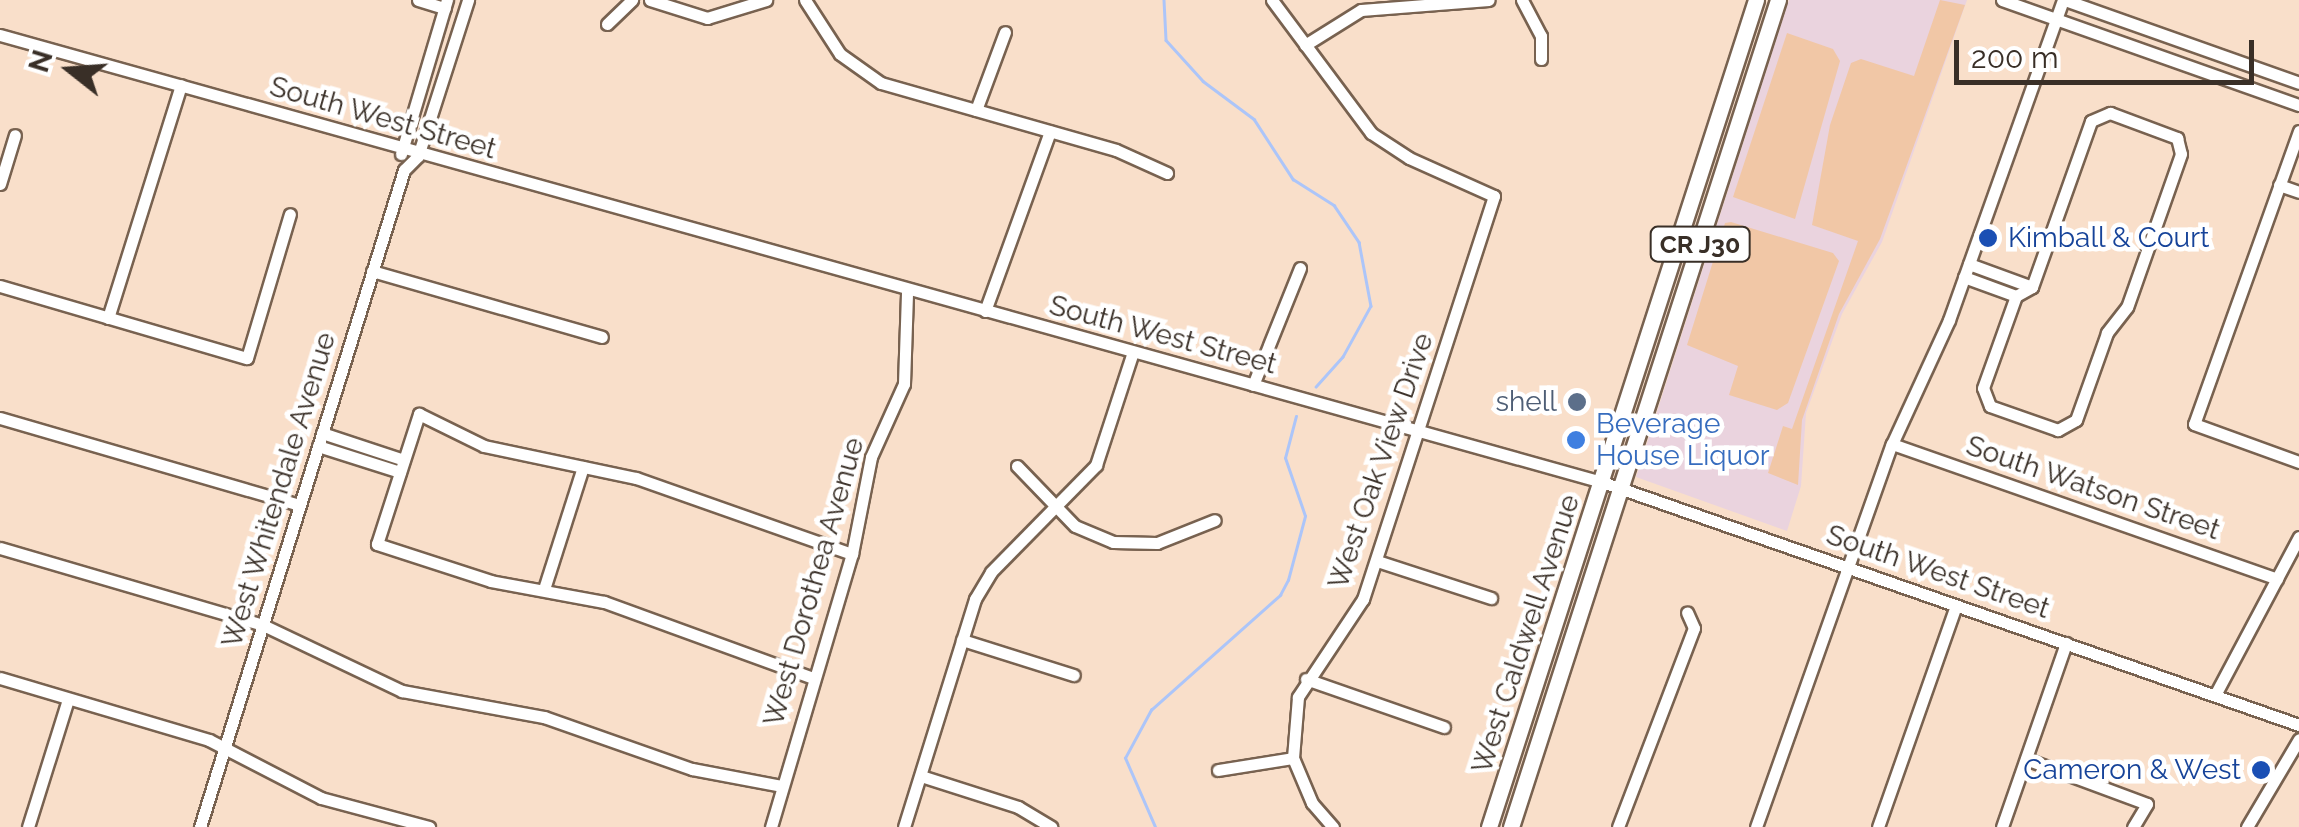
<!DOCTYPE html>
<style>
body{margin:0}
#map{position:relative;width:2299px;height:827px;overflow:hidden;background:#f9dfca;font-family:Raleway,sans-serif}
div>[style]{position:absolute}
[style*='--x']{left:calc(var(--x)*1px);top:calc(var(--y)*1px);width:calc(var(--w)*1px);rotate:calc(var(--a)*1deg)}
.commercial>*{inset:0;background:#ead3de}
.green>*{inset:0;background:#f1c7a6}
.stream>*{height:2.5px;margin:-1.25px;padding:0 1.25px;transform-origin:1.25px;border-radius:1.25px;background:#acc5f9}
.roads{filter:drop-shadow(2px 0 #786250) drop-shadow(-2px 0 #786250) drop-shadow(0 2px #786250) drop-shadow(0 -2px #786250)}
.minor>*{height:11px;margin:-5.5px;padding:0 5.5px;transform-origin:5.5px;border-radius:5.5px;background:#fff}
.major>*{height:15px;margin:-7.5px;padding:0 7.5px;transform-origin:7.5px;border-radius:7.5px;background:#fff}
.dots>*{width:28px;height:28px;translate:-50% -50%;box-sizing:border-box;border:5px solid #fff;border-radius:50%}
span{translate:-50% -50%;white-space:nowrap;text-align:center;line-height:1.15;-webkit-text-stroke:9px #fff;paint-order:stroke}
.shield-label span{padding:2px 8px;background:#fff;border:2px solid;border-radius:8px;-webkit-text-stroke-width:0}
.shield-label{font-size:25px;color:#392f27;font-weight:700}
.street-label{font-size:28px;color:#392f27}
.transit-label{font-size:28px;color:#164399}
.left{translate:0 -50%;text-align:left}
.right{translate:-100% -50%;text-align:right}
.service-label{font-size:28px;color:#4e5e75}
.shop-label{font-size:28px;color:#366cbe}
.north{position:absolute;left:20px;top:20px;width:100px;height:100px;-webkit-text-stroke:8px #fff;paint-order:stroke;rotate:287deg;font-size:28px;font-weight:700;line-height:40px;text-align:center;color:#392f27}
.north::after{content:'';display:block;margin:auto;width:35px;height:45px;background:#392f27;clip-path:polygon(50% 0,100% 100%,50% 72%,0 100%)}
.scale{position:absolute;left:1954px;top:40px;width:300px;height:45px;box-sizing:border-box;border:5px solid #392f27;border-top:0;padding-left:12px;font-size:30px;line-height:35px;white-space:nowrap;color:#392f27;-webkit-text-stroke:8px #fff;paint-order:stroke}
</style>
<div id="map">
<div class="commercial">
<i style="clip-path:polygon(1789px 0,1967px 0,1882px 242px,1842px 314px,1806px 413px,1801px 486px,1787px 531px,1636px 477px)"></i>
</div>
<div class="green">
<i style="clip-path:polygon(1940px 0,1965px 5px,1880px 239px,1839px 314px,1802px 420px,1798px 485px,1768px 473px,1783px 426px,1792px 429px,1858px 241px,1812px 225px,1830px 125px,1851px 63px,1861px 59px,1914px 76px)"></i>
<i style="clip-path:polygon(1787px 33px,1833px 49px,1840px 61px,1795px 219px,1733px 197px)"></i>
<i style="clip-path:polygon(1731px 222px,1833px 253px,1839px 261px,1788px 403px,1777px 410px,1729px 395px,1738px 366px,1687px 345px,1725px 223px)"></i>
</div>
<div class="stream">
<i style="--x:1164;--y:0;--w:40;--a:87.1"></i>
<i style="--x:1166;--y:40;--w:55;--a:47.9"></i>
<i style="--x:1203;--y:81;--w:64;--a:36.7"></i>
<i style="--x:1254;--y:119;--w:72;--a:57"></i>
<i style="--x:1293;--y:179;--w:49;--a:32.4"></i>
<i style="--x:1334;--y:205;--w:45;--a:56"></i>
<i style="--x:1359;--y:242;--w:65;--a:79.4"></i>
<i style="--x:1371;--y:306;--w:58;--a:118.8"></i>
<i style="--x:1343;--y:357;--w:40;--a:132"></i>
<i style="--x:1155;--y:827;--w:75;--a:-113.5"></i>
<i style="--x:1125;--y:758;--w:55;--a:-61.6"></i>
<i style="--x:1151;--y:710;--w:173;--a:-41.7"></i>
<i style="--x:1280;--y:595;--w:17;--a:-62"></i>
<i style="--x:1288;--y:580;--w:66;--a:-75.1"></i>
<i style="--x:1305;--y:516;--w:61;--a:-109"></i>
<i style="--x:1285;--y:458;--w:43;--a:-75.3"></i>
</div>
<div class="roads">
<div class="minor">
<i style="--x:418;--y:0;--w:28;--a:17"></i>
<i style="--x:650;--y:0;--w:60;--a:17.5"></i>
<i style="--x:707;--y:18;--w:62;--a:-17"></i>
<i style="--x:805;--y:0;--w:64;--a:57.1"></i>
<i style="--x:840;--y:54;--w:50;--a:35.3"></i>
<i style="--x:881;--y:83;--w:244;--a:15.9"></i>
<i style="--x:1116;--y:150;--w:56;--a:24.3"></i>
<i style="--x:1272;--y:0;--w:166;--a:53.3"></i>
<i style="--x:1371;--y:133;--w:45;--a:33.3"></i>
<i style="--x:1409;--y:158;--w:93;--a:24.1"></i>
<i style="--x:1494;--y:196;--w:424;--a:108"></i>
<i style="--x:1363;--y:599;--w:118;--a:123.6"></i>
<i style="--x:1298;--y:697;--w:61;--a:94.7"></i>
<i style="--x:1293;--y:758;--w:49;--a:67.1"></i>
<i style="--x:1312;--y:803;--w:32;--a:49"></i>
<i style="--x:1522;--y:0;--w:41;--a:62.2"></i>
<i style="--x:1541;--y:36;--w:23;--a:90"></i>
<i style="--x:2002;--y:0;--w:315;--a:19.5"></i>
<i style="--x:2065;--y:0;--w:248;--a:19.5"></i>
<i style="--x:607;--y:24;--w:35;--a:-44"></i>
<i style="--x:0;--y:35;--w:1663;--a:15.59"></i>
<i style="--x:1602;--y:482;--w:738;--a:19.22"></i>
<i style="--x:1305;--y:45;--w:66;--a:-32"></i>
<i style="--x:1361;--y:10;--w:128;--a:-4.5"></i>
<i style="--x:976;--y:110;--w:83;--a:-69.6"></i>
<i style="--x:2110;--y:113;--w:72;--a:20.5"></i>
<i style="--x:2177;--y:138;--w:16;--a:76"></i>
<i style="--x:2181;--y:154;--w:162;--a:109.4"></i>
<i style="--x:2127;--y:307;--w:33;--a:128"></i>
<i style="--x:2107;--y:333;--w:92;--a:109.6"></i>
<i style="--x:2076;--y:420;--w:21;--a:151"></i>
<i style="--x:2058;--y:430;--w:72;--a:-160.6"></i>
<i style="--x:1990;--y:406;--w:19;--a:-111"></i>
<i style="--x:1983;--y:388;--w:98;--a:-70.3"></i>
<i style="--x:2016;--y:296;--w:18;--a:-29"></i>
<i style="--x:2032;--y:287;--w:176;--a:-70.4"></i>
<i style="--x:2091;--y:121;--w:21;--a:-23"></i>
<i style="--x:2299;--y:131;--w:311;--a:109.7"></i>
<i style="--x:2194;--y:424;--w:112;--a:19.9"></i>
<i style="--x:401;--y:154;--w:161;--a:-73.4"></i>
<i style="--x:0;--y:184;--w:51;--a:-73"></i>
<i style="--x:2279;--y:185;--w:21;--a:19"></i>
<i style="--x:1969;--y:264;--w:67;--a:20.1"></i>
<i style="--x:372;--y:271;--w:239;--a:16"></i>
<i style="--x:1964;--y:277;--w:55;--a:20.1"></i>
<i style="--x:0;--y:286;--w:257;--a:16.3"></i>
<i style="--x:247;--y:358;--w:150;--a:-73.4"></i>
<i style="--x:985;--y:311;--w:191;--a:-70.1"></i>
<i style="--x:108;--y:318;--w:244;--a:-72.6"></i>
<i style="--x:1253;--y:385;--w:126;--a:-68.1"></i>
<i style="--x:0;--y:418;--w:311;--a:16.2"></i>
<i style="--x:322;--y:433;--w:86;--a:18.2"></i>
<i style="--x:1892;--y:444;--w:408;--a:19.3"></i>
<i style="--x:318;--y:446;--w:86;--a:17.6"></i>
<i style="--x:1017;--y:466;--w:83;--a:46"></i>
<i style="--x:1075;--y:526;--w:41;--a:22.8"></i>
<i style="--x:1113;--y:542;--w:44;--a:1.3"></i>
<i style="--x:1157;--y:543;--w:62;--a:-21.6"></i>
<i style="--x:0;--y:548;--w:274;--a:16.3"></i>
<i style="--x:263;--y:625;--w:154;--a:25.4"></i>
<i style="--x:402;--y:691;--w:144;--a:10.4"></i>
<i style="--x:544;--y:717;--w:157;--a:19.4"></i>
<i style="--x:692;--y:769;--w:92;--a:10.7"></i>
<i style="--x:1377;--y:561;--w:120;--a:18"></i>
<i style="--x:544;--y:589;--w:128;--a:-72.3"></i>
<i style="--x:962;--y:640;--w:117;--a:17.4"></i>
<i style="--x:0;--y:678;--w:218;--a:16.5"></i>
<i style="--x:209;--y:740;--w:126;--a:27.4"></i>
<i style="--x:321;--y:798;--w:112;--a:15"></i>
<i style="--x:813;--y:678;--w:222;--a:-160"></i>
<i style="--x:604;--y:602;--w:115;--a:-169.5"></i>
<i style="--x:491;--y:581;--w:120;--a:-162"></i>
<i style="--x:377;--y:544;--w:137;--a:-72.1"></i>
<i style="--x:419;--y:414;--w:72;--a:26.2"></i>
<i style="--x:484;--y:446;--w:155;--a:11.9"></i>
<i style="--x:636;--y:478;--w:229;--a:19.4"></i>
<i style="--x:1306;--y:679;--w:146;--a:19.2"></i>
<i style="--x:2215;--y:695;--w:179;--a:-62"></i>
<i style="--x:2026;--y:759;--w:129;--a:20.4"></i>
<i style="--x:2147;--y:804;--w:27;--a:121"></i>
<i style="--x:1218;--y:770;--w:76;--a:-9.1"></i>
<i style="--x:921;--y:776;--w:102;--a:17.7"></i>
<i style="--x:1018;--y:807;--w:39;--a:31"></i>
<i style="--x:28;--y:827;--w:134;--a:-72.6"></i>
<i style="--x:200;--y:827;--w:688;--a:-72.75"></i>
<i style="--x:404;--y:170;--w:20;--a:-45"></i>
<i style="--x:418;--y:156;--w:164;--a:-72.2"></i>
<i style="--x:771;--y:827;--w:285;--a:-73.5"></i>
<i style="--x:852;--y:554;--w:99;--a:-78.9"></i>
<i style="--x:871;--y:457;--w:80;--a:-65.7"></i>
<i style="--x:904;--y:384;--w:92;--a:-88.1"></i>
<i style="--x:904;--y:827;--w:239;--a:-72.7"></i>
<i style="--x:975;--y:599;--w:31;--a:-59"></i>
<i style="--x:991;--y:572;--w:150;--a:-45.5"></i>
<i style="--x:1096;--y:465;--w:119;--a:-71.9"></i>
<i style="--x:1618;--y:827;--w:213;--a:-69.1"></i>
<i style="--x:1694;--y:628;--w:17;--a:-114"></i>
<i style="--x:1756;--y:827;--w:406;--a:-70.5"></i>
<i style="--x:1892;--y:444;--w:136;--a:-65.3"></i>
<i style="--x:1949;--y:320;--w:340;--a:-70.4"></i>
<i style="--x:1878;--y:827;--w:234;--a:-70.6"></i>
<i style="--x:2002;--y:827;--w:195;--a:-70.8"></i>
<i style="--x:2247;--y:827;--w:102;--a:-59.4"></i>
</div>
<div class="major">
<i style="--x:1489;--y:827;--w:869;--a:-72.11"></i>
<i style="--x:1511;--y:827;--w:869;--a:-72.11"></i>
</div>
</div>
<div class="dots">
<i style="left:1988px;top:238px;background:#1a4fb4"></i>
<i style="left:1577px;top:402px;background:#5c6f8a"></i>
<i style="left:1576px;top:440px;background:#3f7fe0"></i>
<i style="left:2261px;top:770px;background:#1a4fb4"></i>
</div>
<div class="shield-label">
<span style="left:1700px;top:244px">CR J30</span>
</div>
<div class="street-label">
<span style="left:383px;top:118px;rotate:16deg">South West Street</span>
<span style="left:1163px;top:335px;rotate:15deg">South West Street</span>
<span style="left:1381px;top:461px;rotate:-71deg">West Oak View Drive</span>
<span style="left:2093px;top:488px;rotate:19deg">South Watson Street</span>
<span style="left:279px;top:490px;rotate:-73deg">West Whitendale Avenue</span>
<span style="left:1938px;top:572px;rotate:19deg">South West Street</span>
<span style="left:814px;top:582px;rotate:-74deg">West Dorothea Avenue</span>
<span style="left:1526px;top:634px;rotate:-72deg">West Caldwell Avenue</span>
</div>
<div class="transit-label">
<span class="left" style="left:2008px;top:238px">Kimball &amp; Court</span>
<span class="right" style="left:2241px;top:770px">Cameron &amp; West</span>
</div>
<div class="service-label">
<span class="right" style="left:1557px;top:402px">shell</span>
</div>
<div class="shop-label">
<span class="left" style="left:1596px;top:440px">Beverage<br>House Liquor</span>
</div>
<div class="north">N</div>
<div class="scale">200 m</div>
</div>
